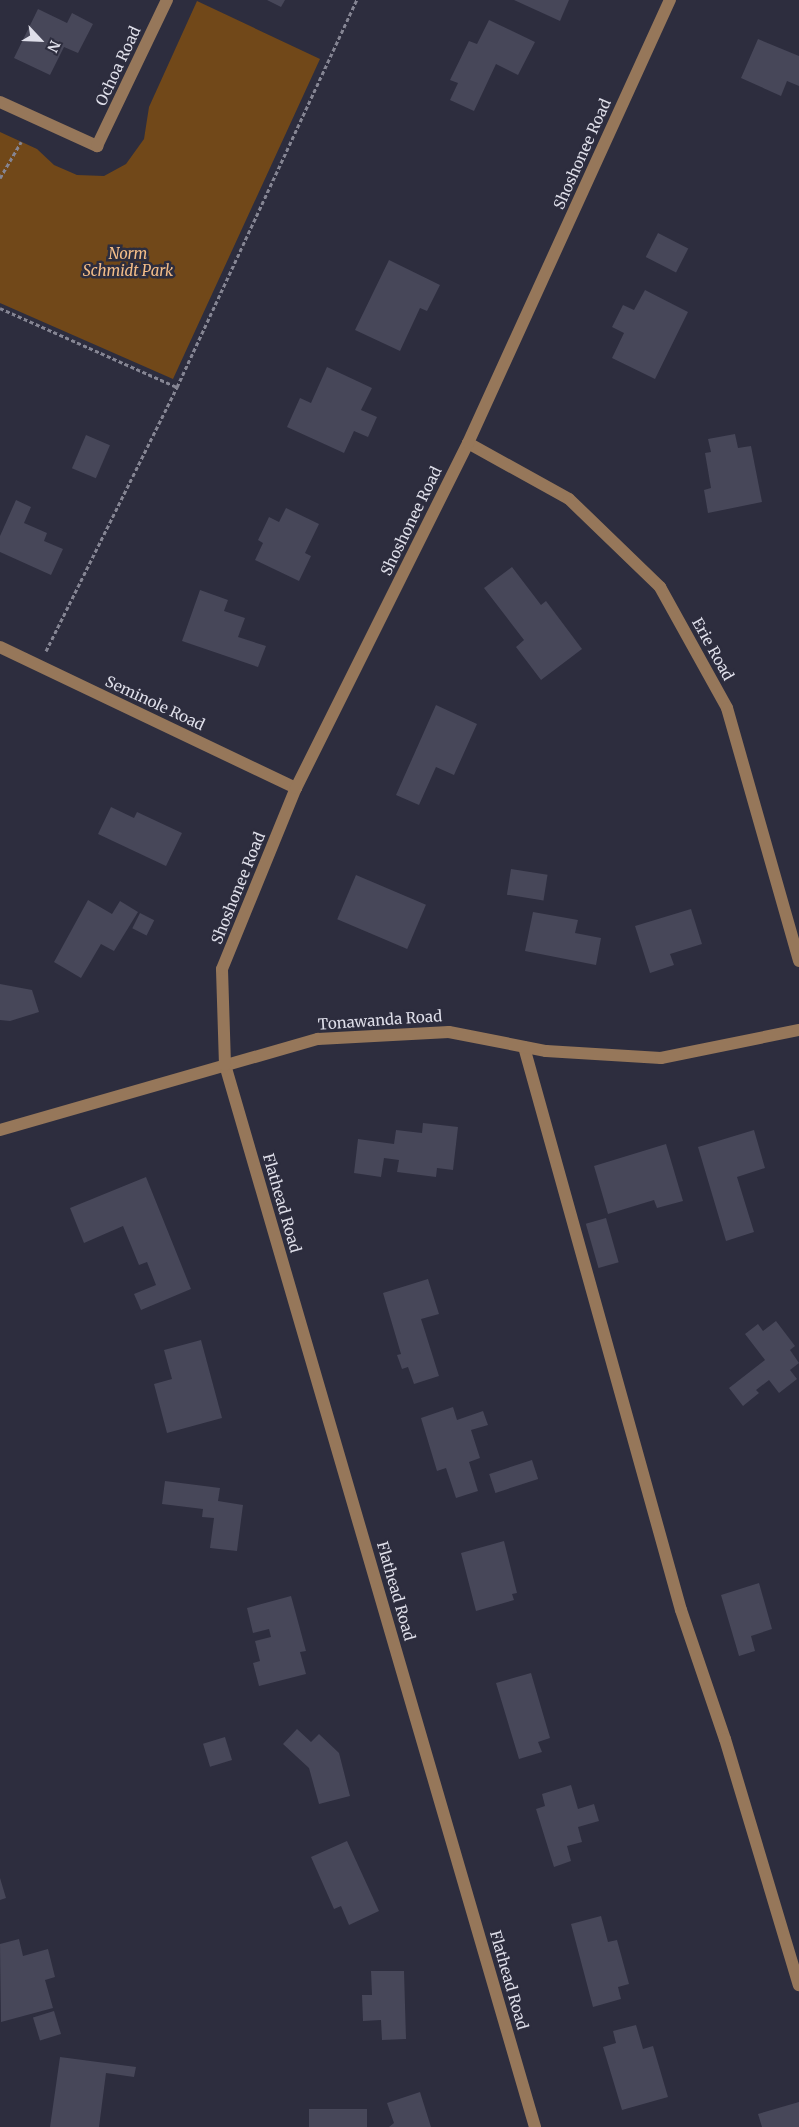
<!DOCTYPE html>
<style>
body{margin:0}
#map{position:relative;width:799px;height:2127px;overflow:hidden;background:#2d2d3e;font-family:Merriweather,serif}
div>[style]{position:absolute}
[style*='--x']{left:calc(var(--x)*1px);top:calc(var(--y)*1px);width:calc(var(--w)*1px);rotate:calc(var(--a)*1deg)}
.green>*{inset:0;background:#714819}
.building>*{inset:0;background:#474759;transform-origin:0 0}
.path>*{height:3px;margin-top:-1.5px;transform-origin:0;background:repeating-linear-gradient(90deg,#858593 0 4px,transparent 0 6.5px)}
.minor>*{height:12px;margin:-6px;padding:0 6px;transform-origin:6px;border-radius:6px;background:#96775a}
span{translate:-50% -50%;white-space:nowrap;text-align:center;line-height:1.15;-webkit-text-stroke:5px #2d2d3e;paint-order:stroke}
.street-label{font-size:15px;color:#dedee9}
.park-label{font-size:15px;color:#f4bd88;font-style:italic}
.north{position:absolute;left:15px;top:15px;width:50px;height:50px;-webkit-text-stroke:4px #2d2d3e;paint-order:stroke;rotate:115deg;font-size:14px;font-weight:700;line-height:20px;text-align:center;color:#dedee9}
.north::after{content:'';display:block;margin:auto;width:18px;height:22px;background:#dedee9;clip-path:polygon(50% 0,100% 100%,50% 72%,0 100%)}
</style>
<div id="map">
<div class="green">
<i style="clip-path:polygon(197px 1px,320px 59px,173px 379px,0 303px,0 132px,37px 149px,54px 165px,77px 175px,104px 176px,126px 164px,144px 139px,149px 107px)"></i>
</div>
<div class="building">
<i style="clip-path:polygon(267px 0,285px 0,281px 7px)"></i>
<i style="clip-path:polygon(514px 0,569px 0,560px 21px)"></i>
<i style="clip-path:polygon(38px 9px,67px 23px,72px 13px,93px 24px,78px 53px,64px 47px,50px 75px,14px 58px)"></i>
<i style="clip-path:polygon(489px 20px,535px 42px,518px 75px,496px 64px,474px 111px,450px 100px,458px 83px,450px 80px,469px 41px,477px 44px)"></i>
<i style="clip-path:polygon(758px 39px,799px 56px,799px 86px,787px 81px,781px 96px,741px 78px)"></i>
<i style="left:658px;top:233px;width:34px;height:27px;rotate:27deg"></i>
<i style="clip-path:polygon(389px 260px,440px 285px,427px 311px,420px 308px,400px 351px,355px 330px)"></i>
<i style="clip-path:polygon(645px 290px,688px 312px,655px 379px,612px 358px,624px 333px,612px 327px,623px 305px,634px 310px)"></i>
<i style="clip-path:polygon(327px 367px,372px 388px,361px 410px,377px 417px,368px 437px,354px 431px,344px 453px,287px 427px,300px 398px,311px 403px)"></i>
<i style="clip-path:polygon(735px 434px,738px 448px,751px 446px,762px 502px,708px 513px,704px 490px,711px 488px,705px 453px,711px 452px,708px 439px)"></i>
<i style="left:86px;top:435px;width:26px;height:36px;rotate:23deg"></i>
<i style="clip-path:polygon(16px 500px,31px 507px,24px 523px,47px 533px,44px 541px,63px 549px,51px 575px,0 552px,0 536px)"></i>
<i style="clip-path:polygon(286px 508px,319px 524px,305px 553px,311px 556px,299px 581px,255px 560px,263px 543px,258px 540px,269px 517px,279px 522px)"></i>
<i style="clip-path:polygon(512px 567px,541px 605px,546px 601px,582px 649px,541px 680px,516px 647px,524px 640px,484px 588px)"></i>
<i style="clip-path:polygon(200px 590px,228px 600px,224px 611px,245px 618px,238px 637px,266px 646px,258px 667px,182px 641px)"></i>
<i style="clip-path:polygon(436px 705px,477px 724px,454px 775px,436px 767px,419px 805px,396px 795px)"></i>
<i style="clip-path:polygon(111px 807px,134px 818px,137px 812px,182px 833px,166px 866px,98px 834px)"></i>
<i style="left:511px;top:869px;width:37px;height:26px;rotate:9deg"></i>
<i style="left:356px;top:875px;width:76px;height:48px;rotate:23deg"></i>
<i style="clip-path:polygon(88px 900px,112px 914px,120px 901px,138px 912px,114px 951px,101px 944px,81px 978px,54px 962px)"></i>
<i style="clip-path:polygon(691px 909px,702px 944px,670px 954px,674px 965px,650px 973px,635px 926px)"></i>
<i style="clip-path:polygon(533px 912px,578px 920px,575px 933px,601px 938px,596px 965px,525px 951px)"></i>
<i style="left:140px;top:913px;width:16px;height:17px;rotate:27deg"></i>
<i style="clip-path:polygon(0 984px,32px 990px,39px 1012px,10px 1021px,0 1020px)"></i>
<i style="clip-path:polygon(423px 1123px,458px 1127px,453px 1170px,437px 1168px,436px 1177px,397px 1172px,399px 1160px,384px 1158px,381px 1177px,354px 1173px,358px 1139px,394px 1144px,396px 1130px,422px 1133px)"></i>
<i style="clip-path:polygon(754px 1130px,765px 1168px,737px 1177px,754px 1232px,726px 1241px,698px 1147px)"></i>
<i style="clip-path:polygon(666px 1144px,683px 1201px,657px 1208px,654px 1200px,608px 1214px,594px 1166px)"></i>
<i style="clip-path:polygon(146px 1177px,191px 1289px,141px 1310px,134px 1294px,156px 1285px,147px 1262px,139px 1265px,123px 1226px,84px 1243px,70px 1208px)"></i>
<i style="left:606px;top:1218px;width:46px;height:21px;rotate:74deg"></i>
<i style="clip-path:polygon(428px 1279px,439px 1314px,421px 1319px,439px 1376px,414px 1384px,408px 1367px,402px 1369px,397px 1355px,401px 1354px,383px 1293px)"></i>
<i style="clip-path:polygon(776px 1321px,795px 1346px,790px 1350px,799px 1363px,790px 1370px,797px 1379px,779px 1393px,769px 1380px,756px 1390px,759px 1393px,743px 1406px,729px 1388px,765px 1360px,745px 1334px,758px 1324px,763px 1331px)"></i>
<i style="clip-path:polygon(201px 1340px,222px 1418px,167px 1433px,154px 1384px,172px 1379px,164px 1350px)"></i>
<i style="clip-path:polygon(453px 1407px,457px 1420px,483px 1411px,488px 1425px,471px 1430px,480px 1458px,469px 1462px,478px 1491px,456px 1498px,446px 1468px,437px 1471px,421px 1418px)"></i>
<i style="left:532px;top:1460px;width:20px;height:45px;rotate:72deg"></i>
<i style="clip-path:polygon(165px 1481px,220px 1488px,218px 1501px,243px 1505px,237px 1551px,210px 1548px,214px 1518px,202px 1517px,203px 1509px,162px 1504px)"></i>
<i style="clip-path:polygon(504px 1541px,517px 1593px,512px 1594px,514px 1600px,476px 1611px,461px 1553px)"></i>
<i style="clip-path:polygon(759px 1583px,772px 1629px,751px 1636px,755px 1651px,739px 1656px,721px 1595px)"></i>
<i style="clip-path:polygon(291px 1596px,306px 1651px,300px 1652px,306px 1674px,259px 1686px,253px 1663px,260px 1661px,255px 1641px,271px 1637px,269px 1629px,253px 1633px,247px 1608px)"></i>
<i style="clip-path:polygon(531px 1673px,550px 1738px,538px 1742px,542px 1752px,519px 1759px,496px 1683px)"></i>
<i style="clip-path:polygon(297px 1729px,311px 1742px,319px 1734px,339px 1753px,350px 1796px,319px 1804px,309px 1768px,283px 1744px)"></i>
<i style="left:225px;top:1737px;width:24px;height:23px;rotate:73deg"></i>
<i style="clip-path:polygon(571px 1785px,578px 1809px,594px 1804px,599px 1821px,578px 1827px,582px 1842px,567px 1846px,571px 1861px,554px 1867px,536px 1809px,545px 1806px,542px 1794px)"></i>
<i style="clip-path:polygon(347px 1841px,379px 1911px,349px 1925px,341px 1906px,334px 1909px,311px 1857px)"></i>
<i style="clip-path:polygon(0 1878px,6px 1898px,0 1900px)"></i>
<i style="clip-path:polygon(601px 1916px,608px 1942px,617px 1940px,629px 1984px,618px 1987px,621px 1999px,593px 2007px,571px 1924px)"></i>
<i style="clip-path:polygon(19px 1939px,23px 1956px,48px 1949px,55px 1977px,45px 1980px,53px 2008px,1px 2022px,0 1944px)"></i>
<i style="clip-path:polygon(371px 1971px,404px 1971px,406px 2039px,382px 2040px,381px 2020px,363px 2021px,362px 1995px,372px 1995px)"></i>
<i style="left:54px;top:2011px;width:24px;height:22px;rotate:73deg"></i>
<i style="clip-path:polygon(636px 2025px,643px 2049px,653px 2046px,668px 2097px,622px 2110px,603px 2047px,616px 2043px,613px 2031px)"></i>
<i style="clip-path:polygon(60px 2057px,136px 2067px,134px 2077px,106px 2073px,99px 2127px,50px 2127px)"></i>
<i style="clip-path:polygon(420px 2092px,431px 2127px,389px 2127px,394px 2123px,387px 2103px)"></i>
<i style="clip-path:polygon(799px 2102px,799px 2127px,762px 2127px,758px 2114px)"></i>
<i style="left:367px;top:2109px;width:18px;height:58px;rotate:90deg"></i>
</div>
<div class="path">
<i style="--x:0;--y:178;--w:42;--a:-59.7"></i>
<i style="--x:0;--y:308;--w:194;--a:24.1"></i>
<i style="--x:46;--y:651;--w:295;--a:-63.6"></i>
<i style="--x:177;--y:387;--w:427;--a:-65.1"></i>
</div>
<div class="minor">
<i style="--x:0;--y:102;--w:107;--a:24.4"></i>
<i style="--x:97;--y:146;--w:162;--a:-64.4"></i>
<i style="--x:468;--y:443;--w:115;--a:29"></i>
<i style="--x:569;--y:499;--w:127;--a:44"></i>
<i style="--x:660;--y:587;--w:138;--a:61"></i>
<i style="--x:727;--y:708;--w:263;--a:74.1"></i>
<i style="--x:0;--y:647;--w:328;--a:25.5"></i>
<i style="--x:524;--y:1047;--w:584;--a:74.42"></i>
<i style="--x:681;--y:1610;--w:136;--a:71.2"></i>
<i style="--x:725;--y:1739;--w:257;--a:73.3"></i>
<i style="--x:0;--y:1130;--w:331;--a:-16"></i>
<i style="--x:318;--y:1039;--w:131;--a:-3.1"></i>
<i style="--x:449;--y:1032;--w:99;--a:11.1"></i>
<i style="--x:546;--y:1051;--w:115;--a:3.5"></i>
<i style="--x:661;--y:1058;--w:141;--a:-11.5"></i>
<i style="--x:535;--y:2127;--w:1106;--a:-106.27"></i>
<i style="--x:225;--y:1065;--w:96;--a:-91.8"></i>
<i style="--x:222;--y:969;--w:196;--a:-67.8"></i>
<i style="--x:296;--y:788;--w:385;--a:-63.5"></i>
<i style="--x:468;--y:443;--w:487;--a:-65.5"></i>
</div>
<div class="street-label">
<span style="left:118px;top:66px;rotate:-65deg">Ochoa Road</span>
<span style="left:582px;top:154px;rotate:-66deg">Shoshonee Road</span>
<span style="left:411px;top:521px;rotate:-64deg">Shoshonee Road</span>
<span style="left:713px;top:649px;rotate:61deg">Erie Road</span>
<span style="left:155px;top:703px;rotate:25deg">Seminole Road</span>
<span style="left:238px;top:888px;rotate:-68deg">Shoshonee Road</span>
<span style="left:380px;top:1020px;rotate:-4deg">Tonawanda Road</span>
<span style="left:282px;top:1203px;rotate:74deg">Flathead Road</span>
<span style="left:396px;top:1591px;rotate:74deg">Flathead Road</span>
<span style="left:509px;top:1980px;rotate:74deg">Flathead Road</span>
</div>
<div class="park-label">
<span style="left:128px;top:262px">Norm<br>Schmidt Park</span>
</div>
<div class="north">N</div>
</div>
